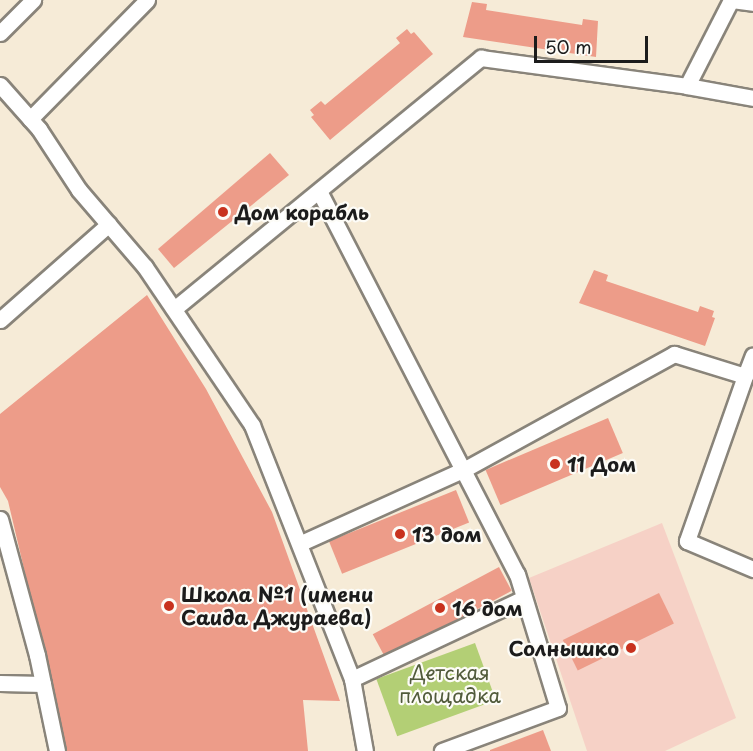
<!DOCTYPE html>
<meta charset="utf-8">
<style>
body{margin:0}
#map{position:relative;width:753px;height:751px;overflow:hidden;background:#f6ebd7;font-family:"Playpen Sans",sans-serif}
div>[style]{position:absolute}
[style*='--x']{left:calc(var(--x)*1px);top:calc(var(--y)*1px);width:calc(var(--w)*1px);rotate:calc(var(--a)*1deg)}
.built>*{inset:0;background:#f6d1c6}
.green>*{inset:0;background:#b3cf75;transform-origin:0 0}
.building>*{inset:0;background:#ed9c89;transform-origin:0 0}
.roads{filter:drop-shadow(2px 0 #89847a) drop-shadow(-2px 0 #89847a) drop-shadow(0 2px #89847a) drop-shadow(0 -2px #89847a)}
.minor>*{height:15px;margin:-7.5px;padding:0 7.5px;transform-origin:7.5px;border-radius:7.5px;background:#fff}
.dots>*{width:16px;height:16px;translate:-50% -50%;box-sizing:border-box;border:3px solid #fdfcf7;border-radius:50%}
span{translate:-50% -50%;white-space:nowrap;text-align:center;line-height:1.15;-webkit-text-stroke:4.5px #fdfcf7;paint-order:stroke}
.poi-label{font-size:20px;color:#1c1c1c;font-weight:700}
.left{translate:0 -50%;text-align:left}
.right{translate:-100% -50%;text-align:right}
.park-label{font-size:20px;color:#515b3b}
.scale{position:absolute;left:534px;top:36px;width:114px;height:27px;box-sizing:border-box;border:3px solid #1c1c1c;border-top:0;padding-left:8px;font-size:18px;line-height:21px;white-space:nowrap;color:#1c1c1c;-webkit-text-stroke:4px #fdfcf7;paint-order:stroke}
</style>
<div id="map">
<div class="built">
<i style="clip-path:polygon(662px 523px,736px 718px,665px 751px,587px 751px,529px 578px)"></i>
</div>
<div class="green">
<i style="left:475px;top:643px;width:61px;height:105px;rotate:70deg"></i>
</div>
<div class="building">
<i style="clip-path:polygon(472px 2px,487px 4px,486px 10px,582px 25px,583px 19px,598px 21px,596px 57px,463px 37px)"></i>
<i style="clip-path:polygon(407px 29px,411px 34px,414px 32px,433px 54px,330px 140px,311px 117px,314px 115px,310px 110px,321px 101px,325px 105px,400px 43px,396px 38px)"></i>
<i style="clip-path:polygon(270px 153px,289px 175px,174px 268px,158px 249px)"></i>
<i style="clip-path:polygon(594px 270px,608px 275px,606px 281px,698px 312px,700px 306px,714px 311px,712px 317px,715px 318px,705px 346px,579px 303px)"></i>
<i style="clip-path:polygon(147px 295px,206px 389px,272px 512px,340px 701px,303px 700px,308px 751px,67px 751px,8px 501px,0 487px,0 414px)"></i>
<i style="left:608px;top:418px;width:38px;height:133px;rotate:67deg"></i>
<i style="left:456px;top:490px;width:35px;height:137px;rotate:68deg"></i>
<i style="left:499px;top:567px;width:27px;height:143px;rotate:62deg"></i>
<i style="left:659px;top:593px;width:34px;height:107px;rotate:64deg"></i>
<i style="clip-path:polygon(543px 730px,551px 751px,490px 751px,490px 750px)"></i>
</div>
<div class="roads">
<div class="minor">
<i style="--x:732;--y:0;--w:21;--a:8"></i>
<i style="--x:0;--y:33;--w:47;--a:-45"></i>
<i style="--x:0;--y:85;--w:59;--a:48.4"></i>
<i style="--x:39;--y:129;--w:73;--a:56.7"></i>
<i style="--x:79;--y:190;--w:101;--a:49.4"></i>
<i style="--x:145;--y:267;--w:191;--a:55.9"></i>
<i style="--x:252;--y:425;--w:273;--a:68.5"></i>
<i style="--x:352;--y:679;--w:73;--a:79.8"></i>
<i style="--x:687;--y:86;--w:67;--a:10.3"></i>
<i style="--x:30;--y:119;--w:167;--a:-45.5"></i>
<i style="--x:320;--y:193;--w:429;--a:62.7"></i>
<i style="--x:517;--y:574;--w:140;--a:73"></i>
<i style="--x:558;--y:708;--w:124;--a:159.7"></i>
<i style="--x:174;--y:309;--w:397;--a:-39.3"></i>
<i style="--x:481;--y:58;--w:208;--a:7.7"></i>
<i style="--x:687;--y:86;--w:97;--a:-62.9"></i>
<i style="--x:0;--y:320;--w:145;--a:-41.4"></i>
<i style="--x:745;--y:376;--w:175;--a:109.4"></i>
<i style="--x:687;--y:541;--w:72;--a:23"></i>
<i style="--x:0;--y:519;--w:141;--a:74.8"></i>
<i style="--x:37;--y:655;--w:98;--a:78.2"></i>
<i style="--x:301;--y:543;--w:180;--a:-24.3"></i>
<i style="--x:465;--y:469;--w:239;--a:-28.8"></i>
<i style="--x:674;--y:354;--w:74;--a:17.2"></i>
<i style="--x:745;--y:376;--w:22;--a:-69"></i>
<i style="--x:352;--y:679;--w:190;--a:-25.2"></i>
<i style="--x:0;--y:683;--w:43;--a:1.3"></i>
</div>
</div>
<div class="dots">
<i style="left:223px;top:212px;background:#c8321e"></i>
<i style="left:555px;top:464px;background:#c8321e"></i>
<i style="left:400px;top:534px;background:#c8321e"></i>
<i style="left:169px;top:606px;background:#c8321e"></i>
<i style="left:440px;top:608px;background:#c8321e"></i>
<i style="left:631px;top:648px;background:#c8321e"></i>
</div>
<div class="poi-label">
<span class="left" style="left:235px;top:212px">Дом корабль</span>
<span class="left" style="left:567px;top:464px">11 Дом</span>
<span class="left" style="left:412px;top:534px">13 дом</span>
<span class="left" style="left:181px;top:606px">Школа №1 (имени<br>Саида Джураева)</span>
<span class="left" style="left:452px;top:608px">16 дом</span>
<span class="right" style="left:619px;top:648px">Солнышко</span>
</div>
<div class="park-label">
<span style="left:450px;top:684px">Детская<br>площадка</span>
</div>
<div class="scale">50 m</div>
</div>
